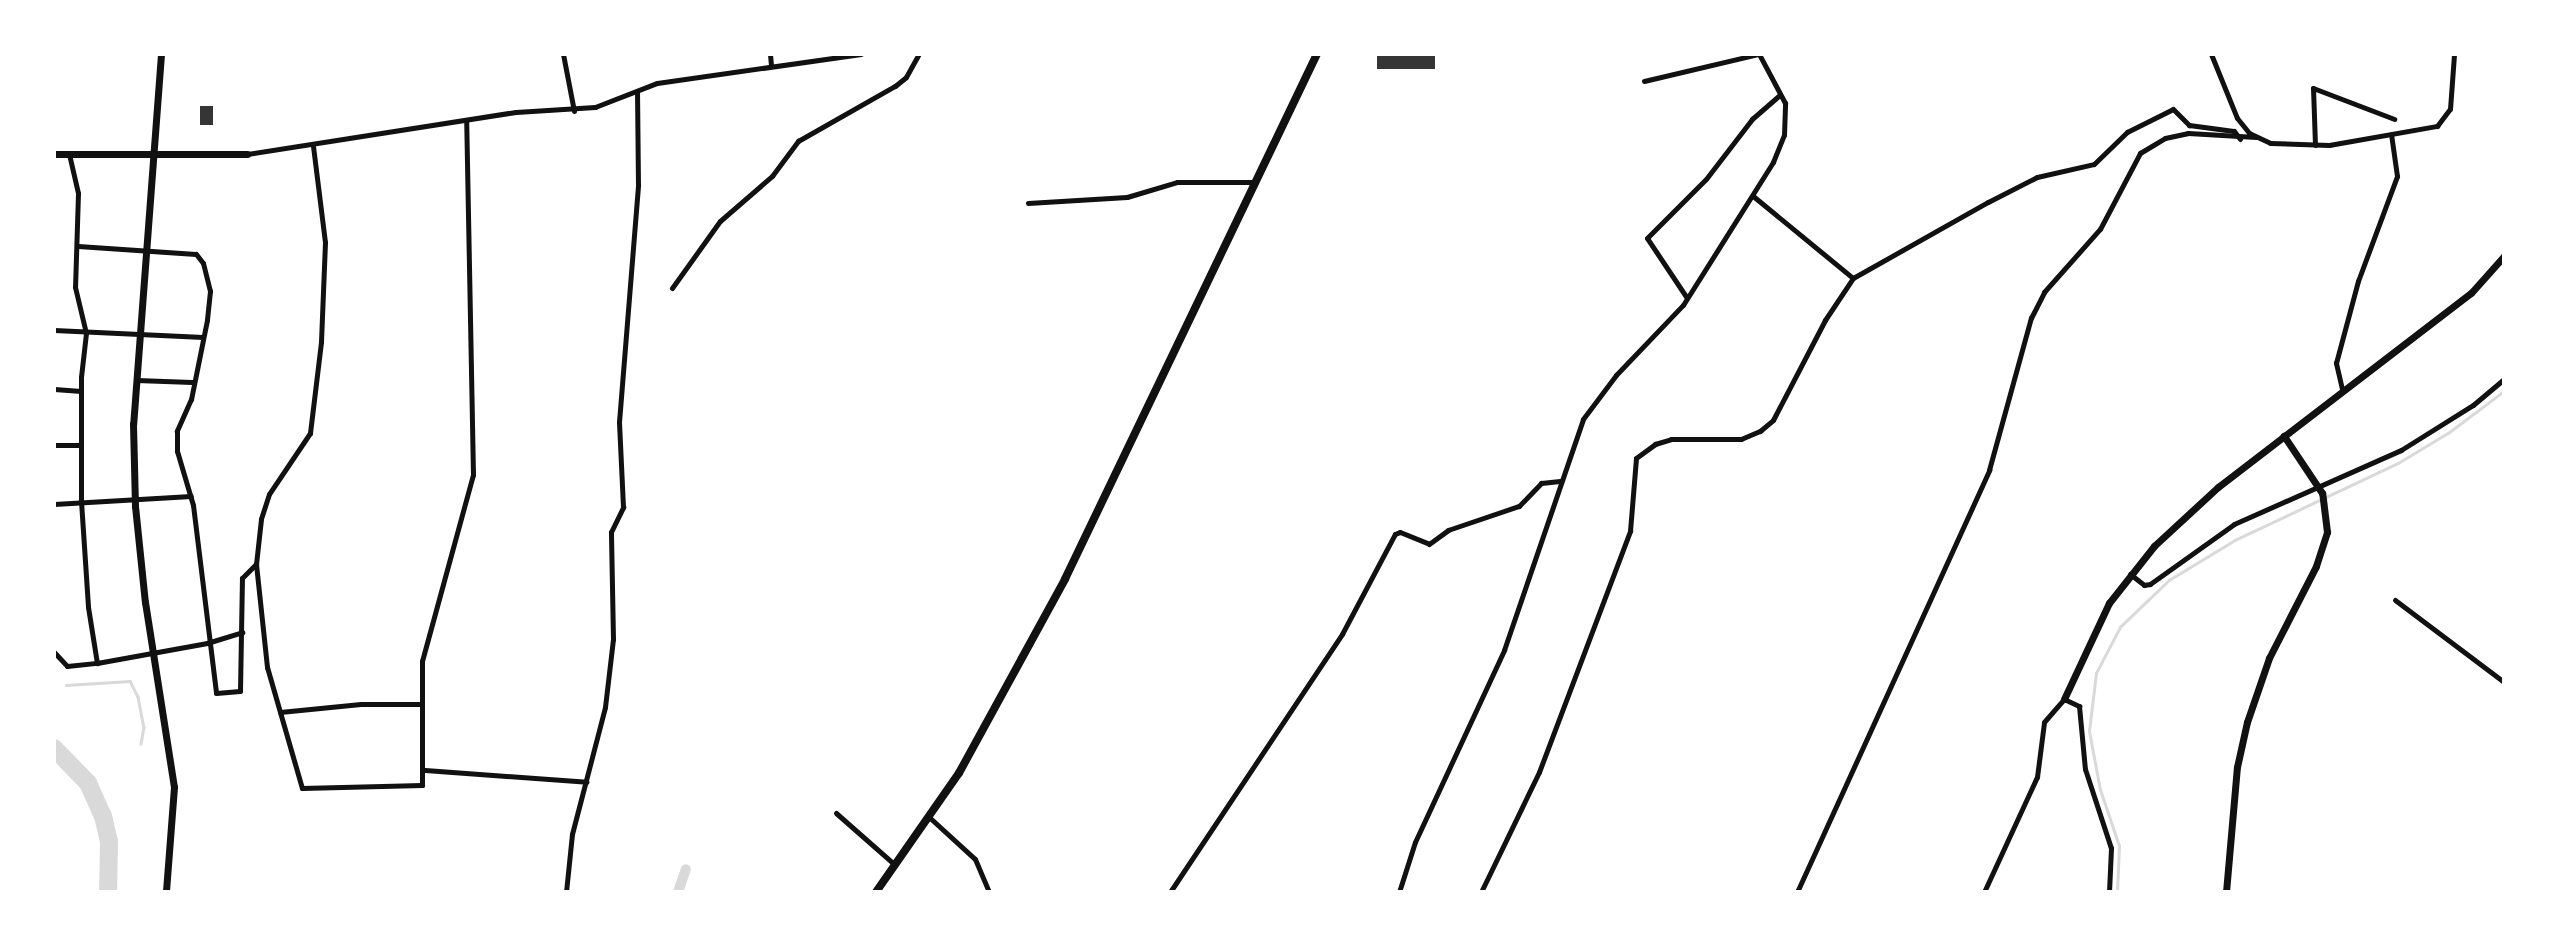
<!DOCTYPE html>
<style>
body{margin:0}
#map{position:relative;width:2558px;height:946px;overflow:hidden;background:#fff;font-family:"Source Sans 3",sans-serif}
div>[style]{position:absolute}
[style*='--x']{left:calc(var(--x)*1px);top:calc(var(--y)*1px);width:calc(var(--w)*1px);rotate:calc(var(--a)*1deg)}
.stream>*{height:2.5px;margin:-1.25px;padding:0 1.25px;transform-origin:1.25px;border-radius:1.25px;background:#d9d9d9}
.canal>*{height:10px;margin:-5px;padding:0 5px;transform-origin:5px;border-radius:5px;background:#d9d9d9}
.river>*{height:18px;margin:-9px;padding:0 9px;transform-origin:9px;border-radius:9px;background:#d9d9d9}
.building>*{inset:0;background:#353535;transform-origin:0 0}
.minor>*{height:5px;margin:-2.5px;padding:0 2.5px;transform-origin:2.5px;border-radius:2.5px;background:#111}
.tertiary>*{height:7px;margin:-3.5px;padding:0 3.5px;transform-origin:3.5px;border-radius:3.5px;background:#111}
.secondary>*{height:8px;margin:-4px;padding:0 4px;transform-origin:4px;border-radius:4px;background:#111}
span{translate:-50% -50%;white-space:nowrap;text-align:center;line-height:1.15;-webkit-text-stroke:7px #fff;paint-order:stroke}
.frame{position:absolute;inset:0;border:56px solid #fff;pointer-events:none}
</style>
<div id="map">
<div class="stream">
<i style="--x:66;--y:685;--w:64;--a:-3.6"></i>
<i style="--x:130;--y:681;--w:18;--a:63"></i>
<i style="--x:138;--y:697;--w:31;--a:79"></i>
<i style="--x:144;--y:727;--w:17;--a:100"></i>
<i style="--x:2117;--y:892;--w:46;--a:-87.5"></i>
<i style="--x:2119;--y:846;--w:59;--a:-108.7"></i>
<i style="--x:2100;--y:790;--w:60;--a:-100.6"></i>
<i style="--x:2089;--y:731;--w:58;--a:-83.1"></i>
<i style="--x:2096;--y:673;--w:52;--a:-62.4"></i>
<i style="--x:2120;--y:627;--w:68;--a:-43.8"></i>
<i style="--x:2169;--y:580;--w:77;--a:-31.2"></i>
<i style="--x:2235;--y:540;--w:180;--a:-25.3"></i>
<i style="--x:2398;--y:463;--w:58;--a:-31"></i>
<i style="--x:2448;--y:433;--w:70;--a:-36.9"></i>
</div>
<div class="canal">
<i style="--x:678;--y:892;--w:24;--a:-71"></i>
</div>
<div class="river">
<i style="--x:54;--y:748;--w:49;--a:45.8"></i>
<i style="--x:88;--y:783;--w:36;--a:66"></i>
<i style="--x:103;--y:816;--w:27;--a:77"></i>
<i style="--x:109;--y:842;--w:50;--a:91.1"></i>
</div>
<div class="building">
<i style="left:1377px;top:54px;width:58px;height:15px"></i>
<i style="left:200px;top:106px;width:13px;height:19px"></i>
</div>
<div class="minor">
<i style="--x:563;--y:54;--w:58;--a:79.1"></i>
<i style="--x:770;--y:54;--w:12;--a:85"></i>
<i style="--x:2211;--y:54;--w:69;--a:67.9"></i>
<i style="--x:2237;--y:118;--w:19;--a:51"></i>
<i style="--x:2249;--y:133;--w:23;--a:25"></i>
<i style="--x:2270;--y:143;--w:59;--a:1.9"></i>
<i style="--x:2329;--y:145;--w:110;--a:-10"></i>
<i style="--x:2437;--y:126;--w:21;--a:-53"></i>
<i style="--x:2450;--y:109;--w:55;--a:-85.8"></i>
<i style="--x:1644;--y:81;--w:117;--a:-13.3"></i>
<i style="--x:2315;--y:145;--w:57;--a:-92"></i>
<i style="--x:2313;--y:88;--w:87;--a:20.9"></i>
<i style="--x:313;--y:146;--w:97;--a:82.9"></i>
<i style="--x:325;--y:242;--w:100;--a:92.3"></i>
<i style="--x:321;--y:342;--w:92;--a:96.9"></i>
<i style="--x:310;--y:433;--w:73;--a:123.9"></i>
<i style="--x:269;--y:494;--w:26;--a:108"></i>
<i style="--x:261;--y:519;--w:45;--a:96.3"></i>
<i style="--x:256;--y:564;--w:104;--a:83.9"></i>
<i style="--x:267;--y:667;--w:126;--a:73.9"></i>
<i style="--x:302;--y:788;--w:120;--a:-1.4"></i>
<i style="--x:422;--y:785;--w:124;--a:-90"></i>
<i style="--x:422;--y:661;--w:193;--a:-74.7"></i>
<i style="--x:473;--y:475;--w:353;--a:-91.1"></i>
<i style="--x:69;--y:154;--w:40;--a:77"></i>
<i style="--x:78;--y:193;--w:94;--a:91.8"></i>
<i style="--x:75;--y:287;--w:47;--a:76.6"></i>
<i style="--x:86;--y:333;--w:44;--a:96.5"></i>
<i style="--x:81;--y:377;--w:124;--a:90"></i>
<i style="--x:81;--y:501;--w:106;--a:86.2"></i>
<i style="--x:88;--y:607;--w:57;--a:80.9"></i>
<i style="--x:247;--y:154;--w:272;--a:-8.9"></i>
<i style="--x:516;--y:112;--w:79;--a:-3.6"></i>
<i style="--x:595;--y:107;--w:66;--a:-21.2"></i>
<i style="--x:657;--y:83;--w:206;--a:-8.1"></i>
<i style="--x:1753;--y:196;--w:129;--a:39.4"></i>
<i style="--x:1028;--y:203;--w:99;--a:-3.5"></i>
<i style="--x:1127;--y:197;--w:52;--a:-16.7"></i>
<i style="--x:1177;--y:182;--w:78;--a:0"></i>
<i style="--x:78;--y:246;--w:118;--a:3.9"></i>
<i style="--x:196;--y:254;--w:11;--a:52"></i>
<i style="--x:203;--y:263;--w:29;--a:76"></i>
<i style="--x:210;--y:291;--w:29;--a:96"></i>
<i style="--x:207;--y:320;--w:81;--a:101.4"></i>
<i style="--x:191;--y:399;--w:35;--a:114"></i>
<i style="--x:177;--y:431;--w:20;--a:90"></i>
<i style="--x:177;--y:451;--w:56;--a:73.5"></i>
<i style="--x:193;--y:505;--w:189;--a:83"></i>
<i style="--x:216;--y:693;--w:24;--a:-5"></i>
<i style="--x:240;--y:691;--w:113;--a:-89"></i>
<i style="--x:242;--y:578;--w:20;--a:-45"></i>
<i style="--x:672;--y:288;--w:82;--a:-54.4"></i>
<i style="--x:720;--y:221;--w:69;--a:-40.9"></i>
<i style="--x:772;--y:176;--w:44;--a:-53.4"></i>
<i style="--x:798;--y:141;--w:112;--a:-29.6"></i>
<i style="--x:895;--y:86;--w:14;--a:-39"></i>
<i style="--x:906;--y:77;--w:26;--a:-61"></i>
<i style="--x:1687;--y:298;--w:72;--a:-123.7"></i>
<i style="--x:1647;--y:238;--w:83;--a:-45"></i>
<i style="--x:1706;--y:179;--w:76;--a:-52.5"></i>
<i style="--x:1752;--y:119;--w:37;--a:-41"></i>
<i style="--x:54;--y:330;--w:149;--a:2.7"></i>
<i style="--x:136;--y:380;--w:56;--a:2"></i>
<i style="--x:54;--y:389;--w:27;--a:4"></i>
<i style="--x:2342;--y:389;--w:27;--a:-103"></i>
<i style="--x:2336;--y:363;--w:85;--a:-75"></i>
<i style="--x:2358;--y:281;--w:112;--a:-69.6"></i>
<i style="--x:2397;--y:176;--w:42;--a:-98.1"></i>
<i style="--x:54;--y:445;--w:27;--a:0"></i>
<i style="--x:54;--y:504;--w:137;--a:-3.3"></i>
<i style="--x:2130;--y:574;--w:18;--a:38"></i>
<i style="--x:2144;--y:585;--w:6;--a:-9"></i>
<i style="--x:2150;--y:584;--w:103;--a:-35.5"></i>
<i style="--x:2234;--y:524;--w:183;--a:-23.9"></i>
<i style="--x:2401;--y:450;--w:85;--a:-32"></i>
<i style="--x:2473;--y:405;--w:40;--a:-40"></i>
<i style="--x:2395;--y:600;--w:136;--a:37"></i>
<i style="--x:54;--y:652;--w:19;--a:47"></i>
<i style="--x:67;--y:666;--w:30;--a:-6"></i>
<i style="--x:97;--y:663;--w:112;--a:-10.3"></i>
<i style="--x:207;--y:643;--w:37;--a:-17"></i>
<i style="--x:280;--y:712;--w:81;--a:-5.6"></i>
<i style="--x:361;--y:704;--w:60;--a:0"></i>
<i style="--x:425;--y:770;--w:162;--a:4.2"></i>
<i style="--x:836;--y:813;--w:79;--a:41.4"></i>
<i style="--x:929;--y:817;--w:62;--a:42.4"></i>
<i style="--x:975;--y:859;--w:36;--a:67"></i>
<i style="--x:566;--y:892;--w:58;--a:-84.1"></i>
<i style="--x:572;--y:834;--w:131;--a:-75.4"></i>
<i style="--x:605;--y:707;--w:68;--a:-83.3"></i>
<i style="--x:613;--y:639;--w:107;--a:-91.1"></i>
<i style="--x:611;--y:532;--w:28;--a:-64"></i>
<i style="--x:623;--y:507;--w:85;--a:-92.7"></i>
<i style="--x:619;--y:422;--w:238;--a:-85.4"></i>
<i style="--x:638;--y:185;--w:93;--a:-90.6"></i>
<i style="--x:1170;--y:892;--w:310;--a:-56.3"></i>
<i style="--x:1342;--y:634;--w:113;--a:-62.1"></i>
<i style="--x:1395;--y:534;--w:5;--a:-22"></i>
<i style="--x:1400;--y:532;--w:31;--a:22"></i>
<i style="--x:1429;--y:544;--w:24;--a:-36"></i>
<i style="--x:1448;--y:530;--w:75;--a:-18.7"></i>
<i style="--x:1519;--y:506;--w:32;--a:-46"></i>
<i style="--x:1541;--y:483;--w:19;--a:-6"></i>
<i style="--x:1399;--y:892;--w:52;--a:-72.3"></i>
<i style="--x:1415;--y:842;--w:212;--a:-65.1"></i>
<i style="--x:1504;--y:650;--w:244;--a:-71.1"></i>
<i style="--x:1583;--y:419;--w:55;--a:-53.1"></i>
<i style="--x:1616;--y:375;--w:97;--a:-46.3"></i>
<i style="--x:1683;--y:305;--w:169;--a:-57.8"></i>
<i style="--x:1773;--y:162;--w:29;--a:-68"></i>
<i style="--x:1784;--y:135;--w:32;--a:-88"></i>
<i style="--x:1785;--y:103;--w:55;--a:-118"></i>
<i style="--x:1481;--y:892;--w:133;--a:-64.2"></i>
<i style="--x:1539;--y:772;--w:258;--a:-69.3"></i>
<i style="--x:1630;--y:531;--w:73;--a:-85.3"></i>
<i style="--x:1636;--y:458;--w:24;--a:-36"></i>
<i style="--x:1655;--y:444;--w:17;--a:-17"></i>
<i style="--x:1671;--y:439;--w:70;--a:0"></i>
<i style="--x:1741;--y:439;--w:21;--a:-23"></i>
<i style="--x:1760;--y:431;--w:17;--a:-40"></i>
<i style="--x:1773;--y:420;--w:113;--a:-62.5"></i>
<i style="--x:1825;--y:320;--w:50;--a:-56.3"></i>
<i style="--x:1853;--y:278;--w:155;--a:-29.4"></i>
<i style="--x:1988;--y:202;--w:55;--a:-27"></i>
<i style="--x:2037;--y:177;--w:58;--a:-12.8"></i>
<i style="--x:2094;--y:164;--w:46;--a:-44.1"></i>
<i style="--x:2127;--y:132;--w:51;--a:-26.6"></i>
<i style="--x:2173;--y:109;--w:23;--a:45"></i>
<i style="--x:2189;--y:125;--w:45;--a:7.6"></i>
<i style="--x:2234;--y:131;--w:10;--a:53"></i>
<i style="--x:1797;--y:892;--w:464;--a:-65.5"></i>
<i style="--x:1989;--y:470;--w:158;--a:-74.6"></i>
<i style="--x:2031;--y:318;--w:29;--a:-63"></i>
<i style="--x:2044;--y:292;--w:84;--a:-48.4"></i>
<i style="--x:2100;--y:229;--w:86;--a:-62.2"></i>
<i style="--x:2140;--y:153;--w:29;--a:-31"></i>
<i style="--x:2165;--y:138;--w:24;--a:-12"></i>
<i style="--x:2188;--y:133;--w:68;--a:3.4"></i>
<i style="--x:1984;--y:892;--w:127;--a:-65.3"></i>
<i style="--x:2037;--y:777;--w:55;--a:-82.7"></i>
<i style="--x:2044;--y:722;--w:30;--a:-49"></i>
<i style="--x:2064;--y:699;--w:17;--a:25"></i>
<i style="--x:2079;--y:706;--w:63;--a:84.6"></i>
<i style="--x:2085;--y:769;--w:83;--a:71.8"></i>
<i style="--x:2111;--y:848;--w:44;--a:92.6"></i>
</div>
<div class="tertiary">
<i style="--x:161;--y:54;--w:371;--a:94.3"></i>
<i style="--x:133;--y:424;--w:82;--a:88.6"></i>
<i style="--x:135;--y:506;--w:97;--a:84.1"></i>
<i style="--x:145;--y:602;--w:187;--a:81.1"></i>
<i style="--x:174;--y:787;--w:105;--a:94.4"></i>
<i style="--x:54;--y:154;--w:193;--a:0"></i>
<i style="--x:2064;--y:699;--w:106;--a:-64.9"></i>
<i style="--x:2109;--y:603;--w:73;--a:-51.7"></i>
<i style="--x:2154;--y:546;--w:87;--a:-42.7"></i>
<i style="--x:2218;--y:487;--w:319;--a:-37.5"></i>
<i style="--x:2471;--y:293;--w:50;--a:-48.3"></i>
<i style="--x:2226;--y:892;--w:125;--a:-85"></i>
<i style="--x:2237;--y:767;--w:46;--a:-77.5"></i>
<i style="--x:2247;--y:722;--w:68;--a:-71"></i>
<i style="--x:2269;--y:658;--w:103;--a:-62.9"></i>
<i style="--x:2316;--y:566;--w:36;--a:-72"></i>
<i style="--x:2327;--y:532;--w:39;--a:-97"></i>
<i style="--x:2322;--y:493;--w:69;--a:-123.7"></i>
</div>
<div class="secondary">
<i style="--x:876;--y:892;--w:145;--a:-55.1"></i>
<i style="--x:959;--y:773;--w:221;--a:-61.3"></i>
<i style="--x:1065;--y:579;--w:582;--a:-64.36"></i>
</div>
<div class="frame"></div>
</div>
